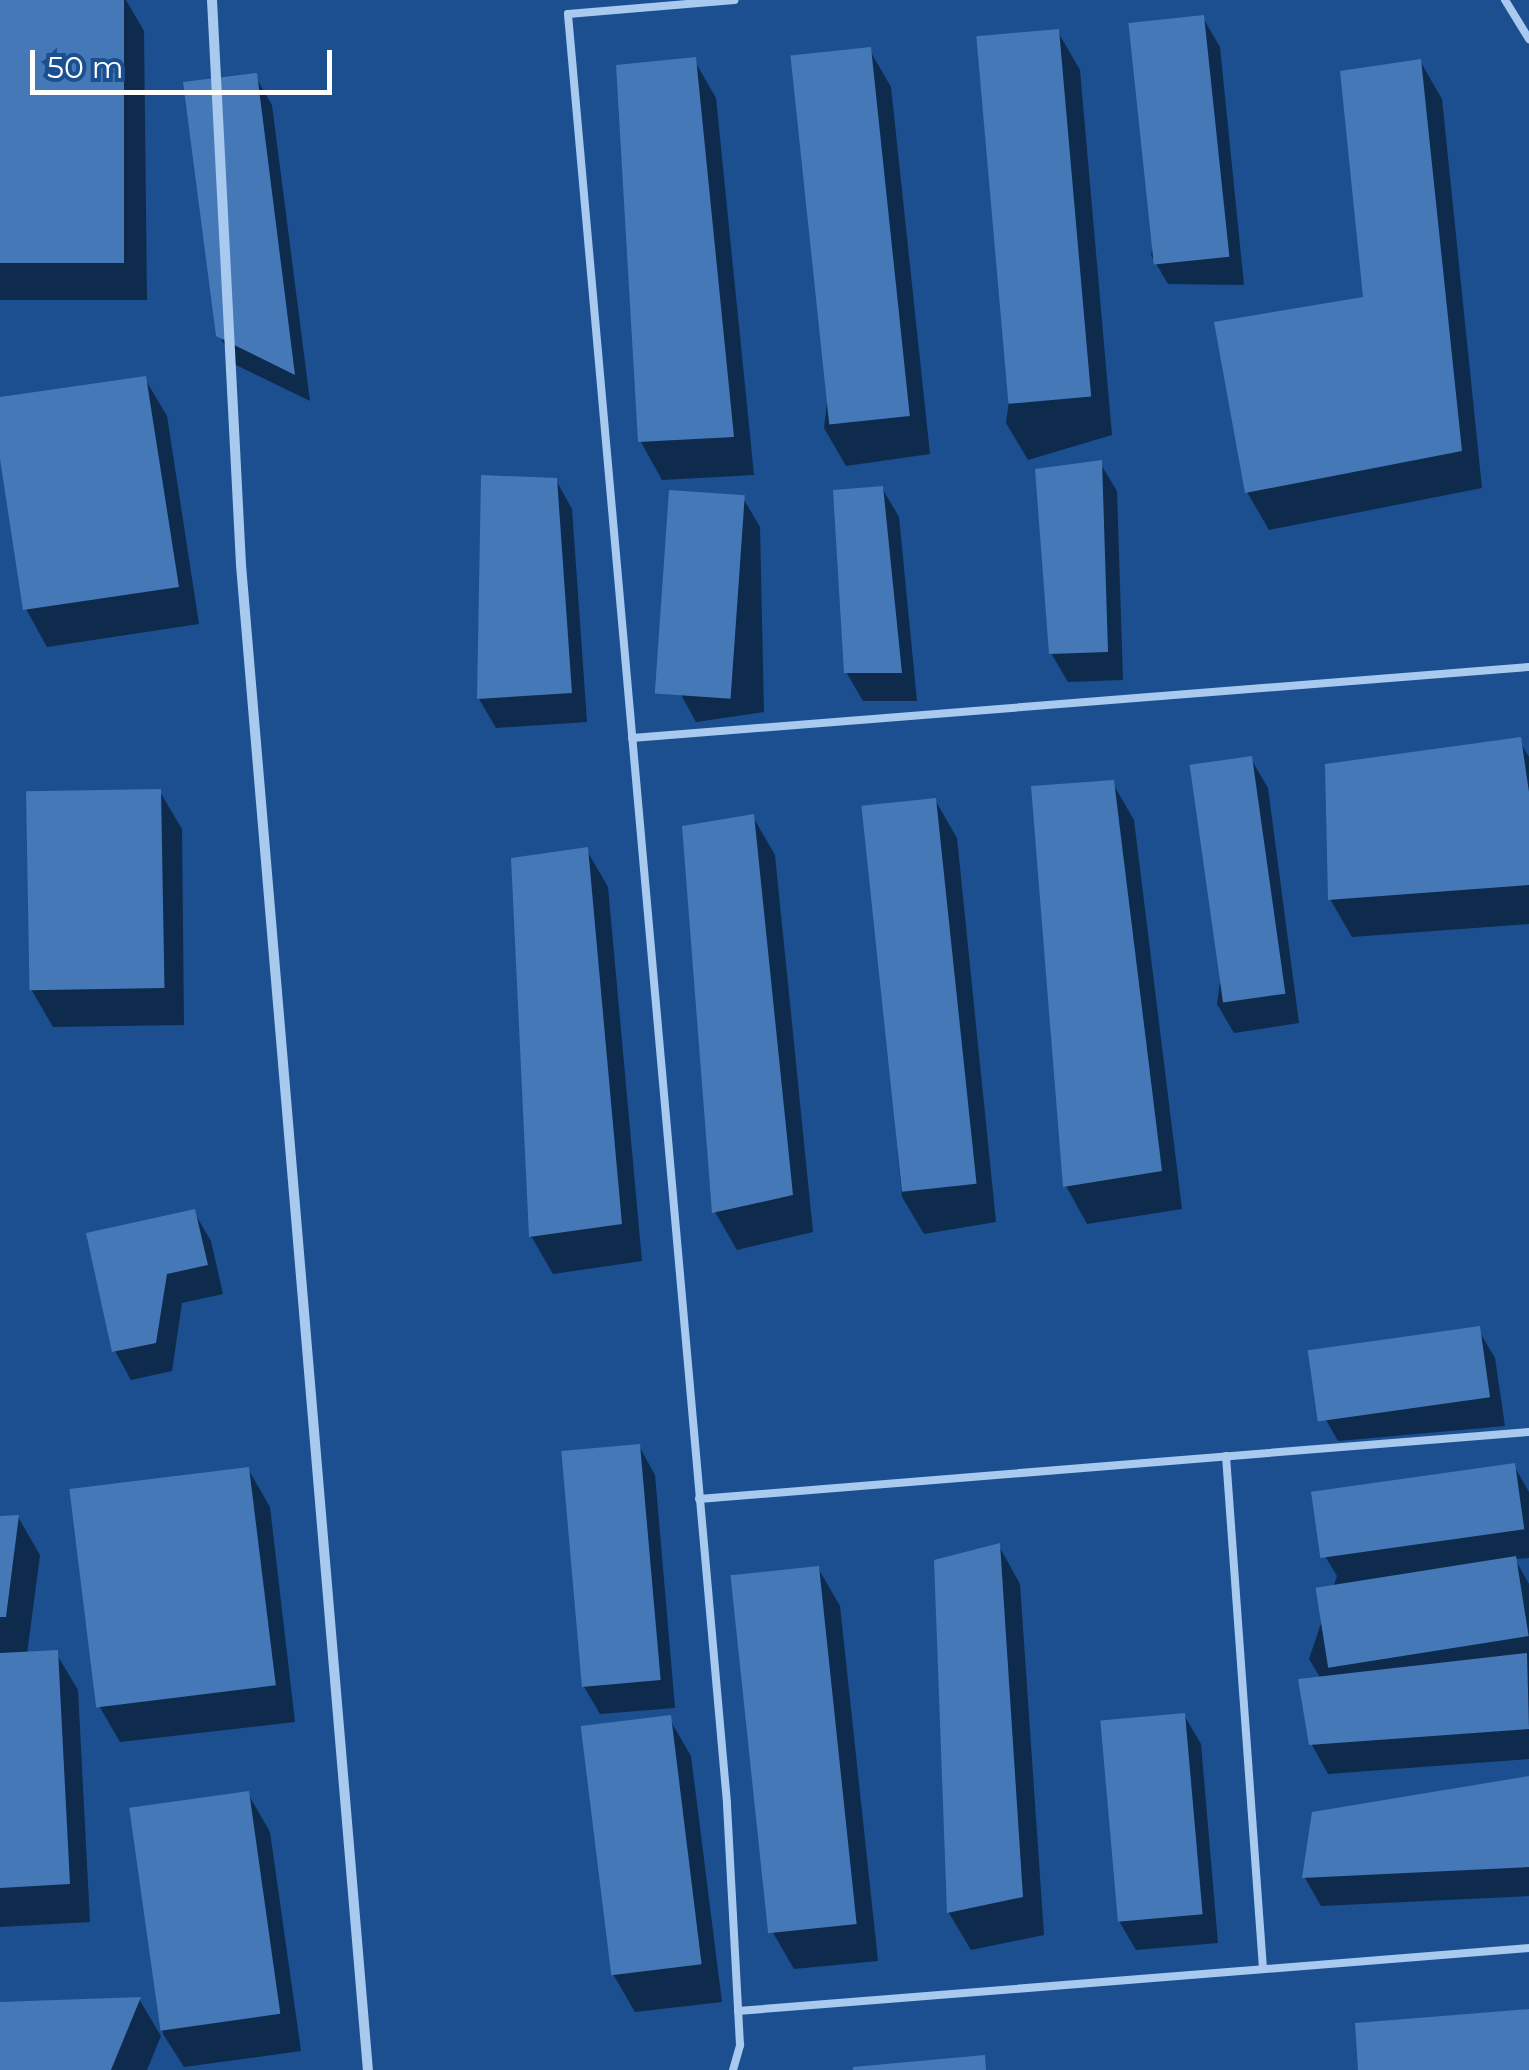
<!DOCTYPE html>
<style>
body{margin:0}
#map{position:relative;width:1529px;height:2070px;overflow:hidden;background:#1b4f8f;font-family:Montserrat,sans-serif}
div>[style]{position:absolute}
[style*='--x']{left:calc(var(--x)*1px);top:calc(var(--y)*1px);width:calc(var(--w)*1px);rotate:calc(var(--a)*1deg)}
.shadow>*{inset:0;background:#0007}
.building>*{inset:0;background:#4478b7;transform-origin:0 0}
.lane>*{height:8px;margin:-4px;padding:0 4px;transform-origin:4px;border-radius:4px;background:#a9c9ee}
.street>*{height:10px;margin:-5px;padding:0 5px;transform-origin:5px;border-radius:5px;background:#a9c9ee}
span{translate:-50% -50%;white-space:nowrap;text-align:center;line-height:1.15;-webkit-text-stroke:10px #1b4f8f;paint-order:stroke}
.scale{position:absolute;left:30px;top:50px;width:302px;height:45px;box-sizing:border-box;border:5px solid #fff;border-top:0;padding-left:12px;font-size:30px;line-height:35px;white-space:nowrap;color:#fff;-webkit-text-stroke:8px #1b4f8f;paint-order:stroke}
</style>
<div id="map">
<div class="shadow">
<i style="clip-path:polygon(0 0,126px 0,144px 31px,147px 300px,0 300px)"></i>
<i style="clip-path:polygon(1203px 18px,1220px 47px,1244px 285px,1168px 284px,1151px 255px)"></i>
<i style="clip-path:polygon(1058px 32px,1080px 70px,1112px 435px,1028px 460px,1006px 423px)"></i>
<i style="clip-path:polygon(869px 49px,891px 87px,930px 454px,846px 466px,824px 428px)"></i>
<i style="clip-path:polygon(694px 60px,716px 98px,754px 475px,662px 480px,641px 442px)"></i>
<i style="clip-path:polygon(1420px 61px,1442px 99px,1482px 488px,1269px 530px,1247px 492px,1366px 299px)"></i>
<i style="clip-path:polygon(255px 76px,272px 105px,310px 401px,236px 365px,219px 335px)"></i>
<i style="clip-path:polygon(145px 379px,167px 416px,199px 624px,47px 647px,26px 609px,0 443px,0 400px)"></i>
<i style="clip-path:polygon(1100px 463px,1117px 491px,1123px 680px,1068px 682px,1051px 653px)"></i>
<i style="clip-path:polygon(556px 480px,572px 509px,587px 722px,496px 728px,479px 699px)"></i>
<i style="clip-path:polygon(882px 488px,899px 517px,917px 701px,863px 701px,846px 672px)"></i>
<i style="clip-path:polygon(743px 498px,760px 527px,764px 712px,696px 722px,680px 693px)"></i>
<i style="clip-path:polygon(1519px 740px,1529px 757px,1529px 924px,1352px 937px,1330px 899px)"></i>
<i style="clip-path:polygon(1251px 759px,1268px 788px,1299px 1023px,1234px 1033px,1217px 1004px)"></i>
<i style="clip-path:polygon(1112px 782px,1134px 820px,1182px 1209px,1087px 1224px,1066px 1186px)"></i>
<i style="clip-path:polygon(160px 792px,182px 829px,184px 1025px,53px 1027px,31px 989px)"></i>
<i style="clip-path:polygon(935px 800px,957px 838px,996px 1222px,924px 1234px,902px 1197px,865px 809px)"></i>
<i style="clip-path:polygon(753px 817px,775px 855px,813px 1232px,737px 1250px,715px 1212px)"></i>
<i style="clip-path:polygon(586px 849px,608px 887px,642px 1261px,553px 1274px,531px 1236px)"></i>
<i style="clip-path:polygon(194px 1212px,211px 1241px,223px 1294px,182px 1303px,172px 1371px,131px 1380px,115px 1351px)"></i>
<i style="clip-path:polygon(1478px 1329px,1495px 1358px,1505px 1426px,1338px 1441px,1321px 1411px)"></i>
<i style="clip-path:polygon(639px 1446px,655px 1475px,675px 1708px,600px 1714px,583px 1685px)"></i>
<i style="clip-path:polygon(1514px 1466px,1529px 1492px,1529px 1558px,1515px 1559px,1529px 1584px,1529px 1759px,1328px 1774px,1312px 1745px,1321px 1679px,1309px 1659px,1337px 1576px,1319px 1546px)"></i>
<i style="clip-path:polygon(248px 1469px,270px 1507px,295px 1722px,120px 1742px,98px 1704px)"></i>
<i style="clip-path:polygon(18px 1517px,40px 1555px,27px 1654px,56px 1653px,78px 1690px,90px 1922px,0 1927px,0 1519px)"></i>
<i style="clip-path:polygon(999px 1546px,1020px 1584px,1044px 1935px,971px 1950px,949px 1913px,937px 1562px)"></i>
<i style="clip-path:polygon(818px 1568px,840px 1606px,878px 1961px,794px 1969px,772px 1931px)"></i>
<i style="clip-path:polygon(1184px 1715px,1201px 1744px,1218px 1943px,1136px 1950px,1119px 1921px)"></i>
<i style="clip-path:polygon(669px 1718px,691px 1756px,722px 2002px,635px 2012px,613px 1974px)"></i>
<i style="clip-path:polygon(1529px 1779px,1529px 1896px,1321px 1906px,1305px 1878px)"></i>
<i style="clip-path:polygon(248px 1794px,270px 1832px,301px 2051px,184px 2067px,163px 2034px,132px 1810px)"></i>
<i style="clip-path:polygon(139px 1999px,161px 2036px,147px 2070px,0 2070px,0 2004px)"></i>
</div>
<div class="building">
<i style="left:0;top:0;width:124px;height:263px"></i>
<i style="left:1204px;top:15px;width:243px;height:76px;rotate:84deg"></i>
<i style="left:1059px;top:29px;width:369px;height:83px;rotate:85deg"></i>
<i style="left:871px;top:47px;width:371px;height:81px;rotate:84deg"></i>
<i style="clip-path:polygon(696px 57px,734px 437px,638px 442px,616px 65px)"></i>
<i style="clip-path:polygon(1421px 59px,1462px 451px,1245px 493px,1214px 322px,1363px 297px,1340px 71px)"></i>
<i style="clip-path:polygon(257px 73px,295px 375px,216px 336px,183px 82px)"></i>
<i style="clip-path:polygon(146px 376px,179px 587px,23px 610px,0 459px,0 397px)"></i>
<i style="clip-path:polygon(1102px 460px,1108px 652px,1049px 654px,1035px 469px)"></i>
<i style="clip-path:polygon(481px 475px,557px 478px,572px 693px,477px 699px)"></i>
<i style="clip-path:polygon(883px 486px,902px 673px,844px 673px,833px 490px)"></i>
<i style="left:669px;top:490px;width:76px;height:204px;rotate:4deg"></i>
<i style="clip-path:polygon(1521px 737px,1529px 792px,1529px 885px,1328px 900px,1325px 764px)"></i>
<i style="left:1252px;top:756px;width:240px;height:63px;rotate:82deg"></i>
<i style="clip-path:polygon(1114px 780px,1162px 1171px,1063px 1187px,1031px 786px)"></i>
<i style="left:161px;top:789px;width:199px;height:135px;rotate:89deg"></i>
<i style="left:936px;top:798px;width:388px;height:75px;rotate:84deg"></i>
<i style="clip-path:polygon(754px 814px,793px 1195px,712px 1213px,682px 826px)"></i>
<i style="clip-path:polygon(588px 847px,622px 1224px,529px 1237px,511px 858px)"></i>
<i style="clip-path:polygon(195px 1209px,208px 1265px,167px 1274px,156px 1343px,112px 1352px,86px 1233px)"></i>
<i style="left:1480px;top:1326px;width:72px;height:174px;rotate:82deg"></i>
<i style="left:640px;top:1444px;width:237px;height:79px;rotate:85deg"></i>
<i style="left:1515px;top:1463px;width:67px;height:206px;rotate:82deg"></i>
<i style="left:249px;top:1467px;width:220px;height:181px;rotate:83deg"></i>
<i style="clip-path:polygon(19px 1515px,6px 1617px,0 1617px,0 1516px)"></i>
<i style="clip-path:polygon(1000px 1543px,1023px 1897px,947px 1913px,934px 1560px)"></i>
<i style="left:1516px;top:1556px;width:81px;height:203px;rotate:81deg"></i>
<i style="left:819px;top:1566px;width:360px;height:89px;rotate:84deg"></i>
<i style="clip-path:polygon(58px 1650px,70px 1884px,0 1888px,0 1653px)"></i>
<i style="clip-path:polygon(1527px 1653px,1529px 1729px,1309px 1745px,1298px 1679px)"></i>
<i style="left:1185px;top:1713px;width:202px;height:85px;rotate:85deg"></i>
<i style="left:671px;top:1715px;width:251px;height:91px;rotate:83deg"></i>
<i style="clip-path:polygon(1529px 1776px,1529px 1867px,1302px 1878px,1312px 1812px)"></i>
<i style="left:249px;top:1791px;width:225px;height:121px;rotate:82deg"></i>
<i style="clip-path:polygon(141px 1997px,111px 2070px,0 2070px,0 2002px)"></i>
<i style="clip-path:polygon(1529px 2009px,1529px 2070px,1358px 2070px,1355px 2023px)"></i>
<i style="clip-path:polygon(985px 2055px,986px 2070px,853px 2070px,853px 2067px)"></i>
</div>
<div class="lane">
<i style="--x:1505;--y:0;--w:46;--a:58.4"></i>
<i style="--x:632;--y:738;--w:900;--a:-4.53"></i>
<i style="--x:1226;--y:1456;--w:514;--a:85.87"></i>
<i style="--x:699;--y:1499;--w:833;--a:-4.62"></i>
<i style="--x:738;--y:2011;--w:794;--a:-4.55"></i>
<i style="--x:733;--y:2070;--w:26;--a:-74"></i>
<i style="--x:740;--y:2045;--w:242;--a:-93.1"></i>
<i style="--x:727;--y:1803;--w:1796;--a:-95.08"></i>
<i style="--x:568;--y:14;--w:167;--a:-4.8"></i>
</div>
<div class="street">
<i style="--x:212;--y:0;--w:566;--a:87.06"></i>
<i style="--x:241;--y:565;--w:1510;--a:85.18"></i>
</div>
<div class="scale">50 m</div>
</div>
